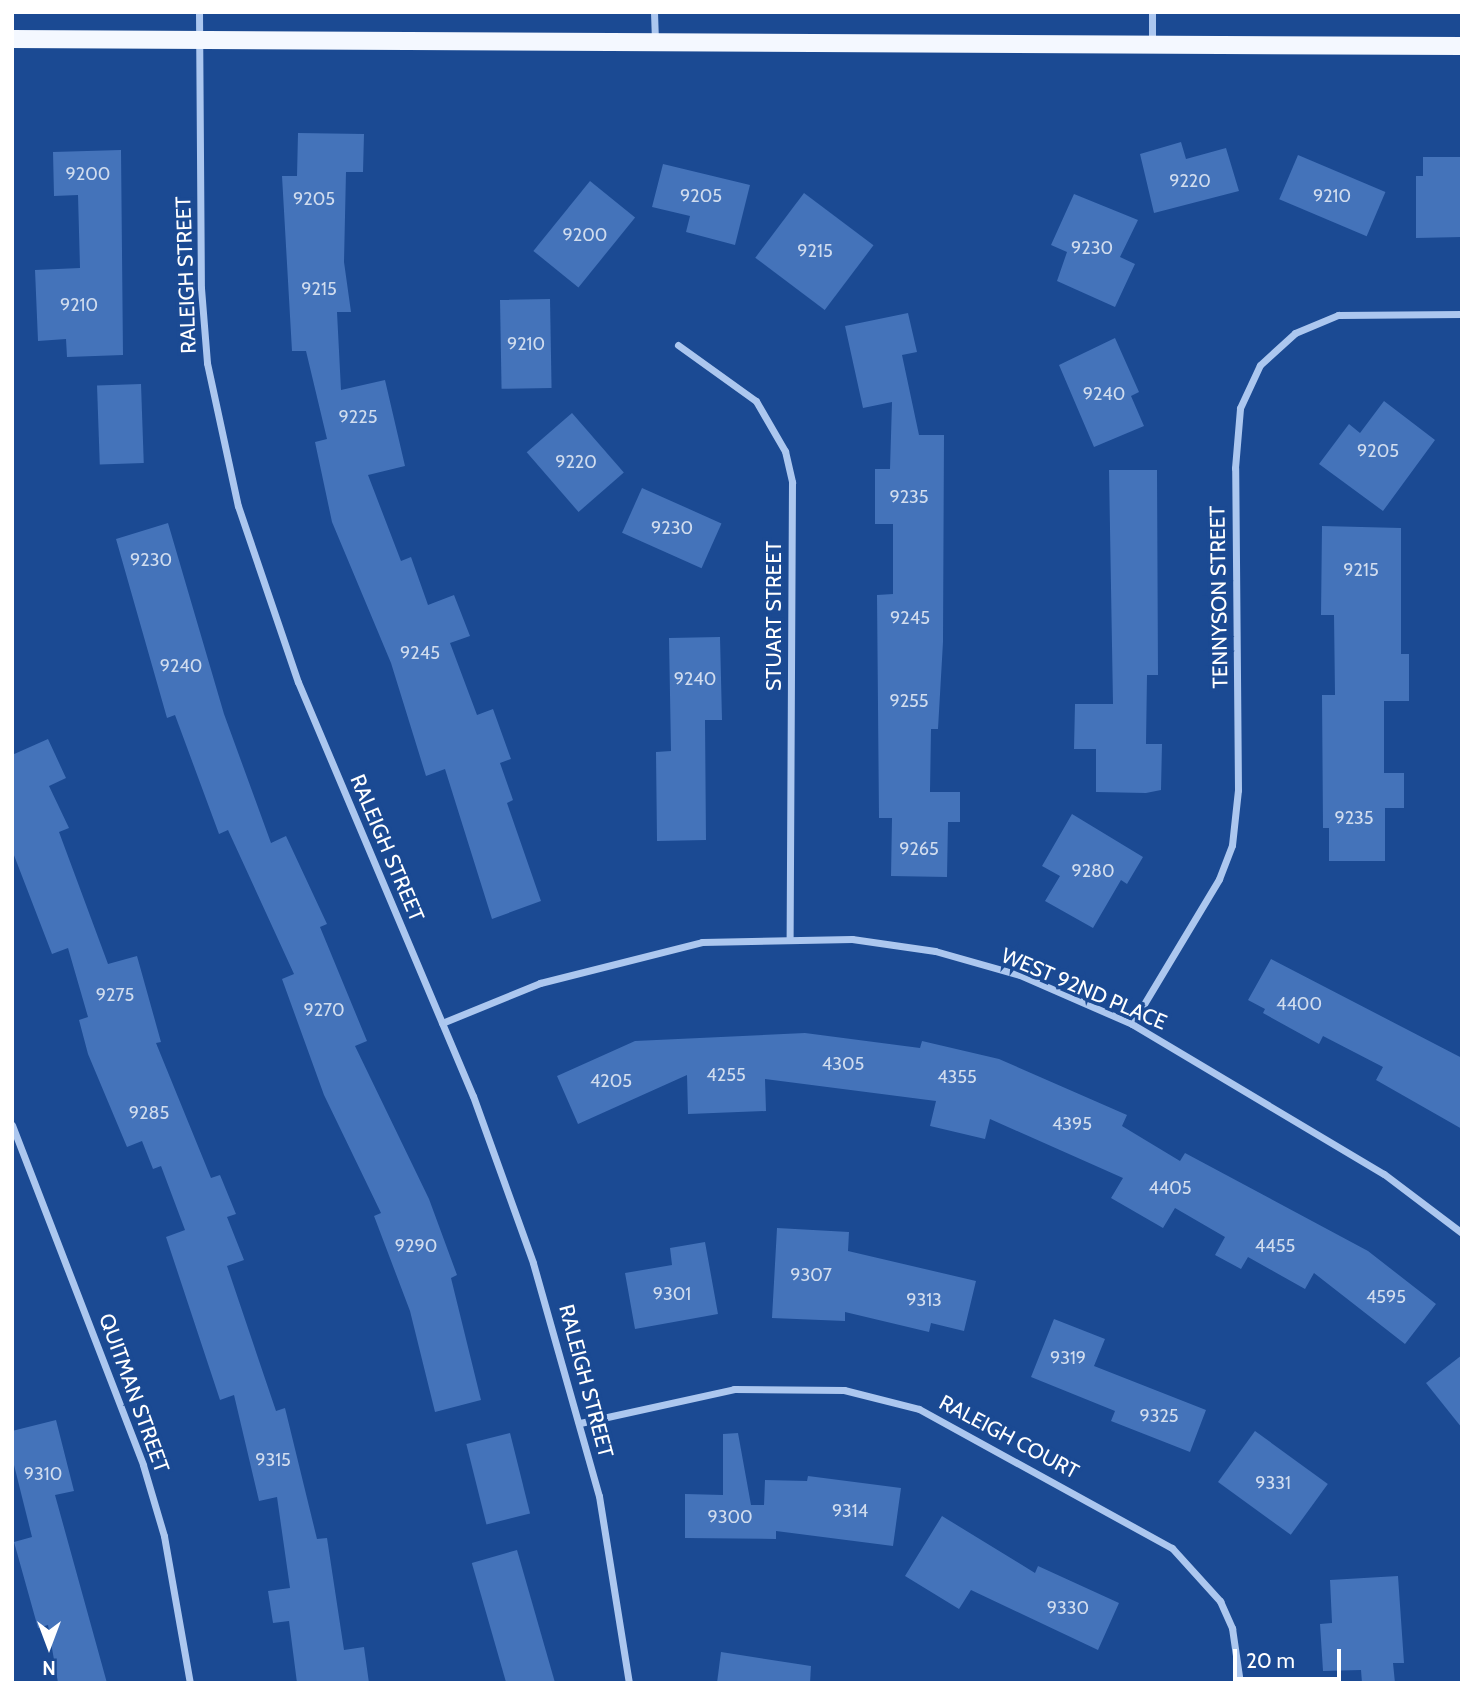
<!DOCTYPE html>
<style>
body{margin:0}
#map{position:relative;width:1474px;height:1695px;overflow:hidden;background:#1b4a93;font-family:Cabin,sans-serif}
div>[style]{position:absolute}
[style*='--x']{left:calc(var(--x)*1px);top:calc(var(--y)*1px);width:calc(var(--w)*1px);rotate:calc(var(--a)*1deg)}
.building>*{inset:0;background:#4473ba;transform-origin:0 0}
.street>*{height:7px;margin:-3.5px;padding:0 3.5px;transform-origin:3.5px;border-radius:3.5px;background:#acc7ef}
.primary>*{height:18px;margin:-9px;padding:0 9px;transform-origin:9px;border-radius:9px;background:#f4f8ff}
span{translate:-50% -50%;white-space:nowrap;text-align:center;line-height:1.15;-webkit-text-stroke:7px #1b4a93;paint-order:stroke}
.number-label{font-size:18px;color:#d0dcee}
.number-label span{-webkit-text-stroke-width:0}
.street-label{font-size:21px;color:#fff}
.frame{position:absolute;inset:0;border:14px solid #fff;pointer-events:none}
.north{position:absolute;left:14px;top:1611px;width:70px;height:70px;-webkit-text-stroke:5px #1b4a93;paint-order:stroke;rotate:180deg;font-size:19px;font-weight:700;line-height:28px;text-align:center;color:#fff}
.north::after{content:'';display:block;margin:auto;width:24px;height:32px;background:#fff;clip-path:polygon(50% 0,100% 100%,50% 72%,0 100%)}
.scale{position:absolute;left:1233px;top:1649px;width:108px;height:32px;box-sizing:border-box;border:4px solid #fff;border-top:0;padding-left:9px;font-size:21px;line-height:24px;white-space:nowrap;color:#fff;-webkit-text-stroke:5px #1b4a93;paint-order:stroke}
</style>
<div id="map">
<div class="building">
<i style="clip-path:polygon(298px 133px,364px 134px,363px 172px,346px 172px,344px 262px,351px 312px,337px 312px,341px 390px,385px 380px,405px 466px,368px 475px,401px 561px,411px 557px,428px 605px,454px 595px,470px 636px,450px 643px,477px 715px,493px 709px,511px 759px,500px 763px,513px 800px,507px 803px,541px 901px,492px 919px,445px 769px,426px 776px,391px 663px,332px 522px,315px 442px,327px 439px,306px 351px,292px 351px,282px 176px,297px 176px)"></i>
<i style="clip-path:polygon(1181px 142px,1186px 159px,1226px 148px,1239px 191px,1154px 213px,1140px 154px)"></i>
<i style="clip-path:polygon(121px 150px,123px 355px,67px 357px,66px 339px,38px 341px,35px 270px,80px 268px,78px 195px,54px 196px,53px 152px)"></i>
<i style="left:1298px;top:155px;width:95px;height:48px;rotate:23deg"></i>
<i style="clip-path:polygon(1423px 157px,1462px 157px,1462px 237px,1416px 238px,1416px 176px,1423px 176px)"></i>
<i style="clip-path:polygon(663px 164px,750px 185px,735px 245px,686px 232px,690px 216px,652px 207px)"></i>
<i style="left:590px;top:181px;width:58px;height:90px;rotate:39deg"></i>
<i style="left:804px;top:193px;width:87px;height:81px;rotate:37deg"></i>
<i style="clip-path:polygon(1074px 194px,1138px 220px,1120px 257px,1135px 264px,1115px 307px,1057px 281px,1067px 252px,1051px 245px)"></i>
<i style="left:550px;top:299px;width:89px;height:50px;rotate:89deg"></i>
<i style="clip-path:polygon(908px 313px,917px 352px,902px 355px,919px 435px,944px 435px,943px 642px,938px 729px,931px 729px,930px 792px,960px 792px,960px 822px,948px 822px,947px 877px,891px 876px,892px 818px,879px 818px,877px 595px,893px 594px,893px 524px,875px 524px,875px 469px,890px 469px,892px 402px,863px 408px,845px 326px)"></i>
<i style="clip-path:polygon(1115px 338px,1139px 392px,1131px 396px,1144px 426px,1094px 447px,1059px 365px)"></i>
<i style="left:141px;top:384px;width:79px;height:44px;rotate:88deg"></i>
<i style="clip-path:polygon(1384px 401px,1435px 440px,1383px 511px,1319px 464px,1349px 424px,1360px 433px)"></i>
<i style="left:572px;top:413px;width:79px;height:60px;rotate:49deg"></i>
<i style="clip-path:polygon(1109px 470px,1157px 470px,1158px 675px,1147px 675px,1146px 744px,1162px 744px,1161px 790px,1146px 793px,1096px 792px,1096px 749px,1074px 749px,1075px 704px,1113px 704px)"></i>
<i style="left:642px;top:488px;width:87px;height:49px;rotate:24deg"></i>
<i style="clip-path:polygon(168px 523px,224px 714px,271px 843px,286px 836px,327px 924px,320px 927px,367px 1041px,355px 1046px,429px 1199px,457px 1275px,451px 1278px,481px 1400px,435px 1412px,410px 1311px,374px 1216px,381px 1213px,324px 1095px,282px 979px,294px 974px,228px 830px,219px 834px,175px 715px,167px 718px,116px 539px)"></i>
<i style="clip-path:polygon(1322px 526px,1401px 528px,1401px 654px,1409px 654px,1409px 701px,1384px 701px,1384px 773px,1404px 773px,1404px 808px,1385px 808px,1385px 861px,1329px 861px,1329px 828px,1323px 828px,1322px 695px,1335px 695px,1334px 615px,1321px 615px)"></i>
<i style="clip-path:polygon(720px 637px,722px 720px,705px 720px,706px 840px,657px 841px,656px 752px,671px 751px,669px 638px)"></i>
<i style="clip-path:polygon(48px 739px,66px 778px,49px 786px,69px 828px,59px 832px,108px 964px,137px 956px,161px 1042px,156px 1043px,211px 1178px,220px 1175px,236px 1214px,227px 1217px,244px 1260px,227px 1266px,276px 1411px,285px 1408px,317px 1539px,327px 1538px,344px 1650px,364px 1647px,369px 1683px,297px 1683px,289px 1621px,273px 1623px,268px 1591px,290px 1588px,277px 1497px,259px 1501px,234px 1395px,220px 1400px,166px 1237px,185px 1230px,161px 1166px,153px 1169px,142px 1141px,127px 1147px,88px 1054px,79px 1020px,88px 1017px,68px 948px,52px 954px,12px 850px,12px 755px)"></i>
<i style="clip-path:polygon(1072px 814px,1143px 857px,1127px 884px,1121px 880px,1093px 928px,1045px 901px,1060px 876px,1042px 866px)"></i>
<i style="clip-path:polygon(1271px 959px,1462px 1058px,1462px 1129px,1376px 1080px,1383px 1067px,1323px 1036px,1319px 1044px,1263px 1013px,1265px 1009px,1248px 1000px)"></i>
<i style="clip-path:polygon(805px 1033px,920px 1048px,922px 1041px,999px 1059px,1127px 1115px,1122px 1126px,1180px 1161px,1185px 1153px,1368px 1251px,1436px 1304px,1405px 1344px,1314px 1273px,1305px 1289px,1248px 1257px,1241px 1269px,1215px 1255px,1225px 1237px,1175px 1208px,1163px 1228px,1111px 1198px,1123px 1178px,990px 1119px,985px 1139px,930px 1126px,936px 1101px,765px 1079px,766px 1111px,688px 1114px,687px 1075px,578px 1124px,557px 1076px,635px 1041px)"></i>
<i style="clip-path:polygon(777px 1228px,849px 1232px,848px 1251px,976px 1281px,964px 1331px,931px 1323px,929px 1332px,845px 1312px,845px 1321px,772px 1318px)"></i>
<i style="clip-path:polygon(705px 1242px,718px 1314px,635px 1329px,625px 1273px,672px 1265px,670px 1248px)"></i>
<i style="clip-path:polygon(1054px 1319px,1105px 1339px,1094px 1366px,1206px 1410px,1190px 1452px,1111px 1421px,1115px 1411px,1031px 1377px)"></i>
<i style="clip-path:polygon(1462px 1355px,1462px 1428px,1426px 1383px)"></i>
<i style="clip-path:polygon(56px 1420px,74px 1491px,55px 1495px,107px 1683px,58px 1683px,48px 1625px,38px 1628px,14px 1542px,32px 1537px,12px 1457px,12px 1431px)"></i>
<i style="left:1255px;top:1431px;width:90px;height:63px;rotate:36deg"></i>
<i style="left:510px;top:1433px;width:83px;height:45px;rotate:76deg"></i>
<i style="clip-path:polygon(738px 1433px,751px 1505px,764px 1505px,765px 1480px,807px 1481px,808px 1476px,901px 1488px,893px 1546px,776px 1531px,776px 1539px,685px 1538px,685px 1494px,723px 1495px,723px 1434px)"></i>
<i style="clip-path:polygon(942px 1516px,1035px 1573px,1038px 1566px,1119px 1603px,1098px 1650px,971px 1590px,959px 1609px,905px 1576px)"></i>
<i style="left:517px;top:1550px;width:138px;height:47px;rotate:74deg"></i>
<i style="clip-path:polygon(1398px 1576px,1404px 1663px,1393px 1663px,1395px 1683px,1362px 1683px,1361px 1670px,1323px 1671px,1320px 1624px,1332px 1623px,1330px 1580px)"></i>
<i style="clip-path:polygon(721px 1652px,811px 1666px,810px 1683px,717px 1683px)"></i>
</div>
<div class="street">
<i style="--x:199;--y:12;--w:276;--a:89.6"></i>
<i style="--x:201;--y:288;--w:75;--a:85.4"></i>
<i style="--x:207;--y:363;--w:146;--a:77.8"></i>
<i style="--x:238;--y:506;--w:186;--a:71.2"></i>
<i style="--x:298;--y:682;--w:449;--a:67.1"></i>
<i style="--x:473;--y:1096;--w:177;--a:70.2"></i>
<i style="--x:533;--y:1263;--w:242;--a:74.2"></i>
<i style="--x:599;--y:1496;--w:189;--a:80.9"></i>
<i style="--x:654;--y:12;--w:29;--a:88"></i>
<i style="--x:1152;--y:12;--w:31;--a:90"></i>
<i style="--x:678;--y:345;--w:96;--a:35.7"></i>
<i style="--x:756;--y:401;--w:58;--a:59.9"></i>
<i style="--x:785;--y:451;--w:32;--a:77"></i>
<i style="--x:792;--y:482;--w:455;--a:90.3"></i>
<i style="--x:442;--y:1023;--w:106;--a:-22.2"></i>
<i style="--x:540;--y:983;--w:167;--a:-14.2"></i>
<i style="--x:702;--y:942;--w:150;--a:-1.1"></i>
<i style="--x:852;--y:939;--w:84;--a:8.2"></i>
<i style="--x:935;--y:951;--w:88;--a:15.8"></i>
<i style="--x:1020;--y:975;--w:122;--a:23.6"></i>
<i style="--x:1132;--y:1024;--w:293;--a:30.8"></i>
<i style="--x:1384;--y:1174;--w:98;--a:37.1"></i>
<i style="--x:1132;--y:1024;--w:169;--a:-59"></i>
<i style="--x:1219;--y:879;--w:36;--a:-69"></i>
<i style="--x:1232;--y:845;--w:55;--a:-83.8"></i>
<i style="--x:1238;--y:790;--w:322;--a:-90.5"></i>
<i style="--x:1235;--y:468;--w:60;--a:-85.2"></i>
<i style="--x:1240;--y:408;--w:47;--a:-65.1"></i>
<i style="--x:1260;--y:365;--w:47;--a:-42.4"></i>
<i style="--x:1295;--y:333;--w:47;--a:-22.7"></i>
<i style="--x:1338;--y:315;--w:124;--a:-0.5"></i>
<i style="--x:12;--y:1125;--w:364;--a:68.9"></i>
<i style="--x:143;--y:1465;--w:74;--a:73.5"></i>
<i style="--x:164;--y:1536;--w:149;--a:80"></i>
<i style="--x:580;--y:1423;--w:158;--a:-12.4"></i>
<i style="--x:734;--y:1389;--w:110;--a:0.5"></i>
<i style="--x:844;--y:1390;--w:77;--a:14.2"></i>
<i style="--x:919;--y:1409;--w:289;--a:28.8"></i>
<i style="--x:1172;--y:1548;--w:72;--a:47.8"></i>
<i style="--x:1220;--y:1601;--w:30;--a:66"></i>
<i style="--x:1232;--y:1628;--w:56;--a:81.7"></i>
</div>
<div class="primary">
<i style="--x:12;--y:39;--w:1450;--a:0.28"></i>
</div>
<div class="number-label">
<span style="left:88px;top:174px">9200</span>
<span style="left:1190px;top:181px">9220</span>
<span style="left:701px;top:196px">9205</span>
<span style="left:1332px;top:196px">9210</span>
<span style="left:314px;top:199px">9205</span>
<span style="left:585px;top:235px">9200</span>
<span style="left:1092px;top:248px">9230</span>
<span style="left:815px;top:251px">9215</span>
<span style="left:319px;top:289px">9215</span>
<span style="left:79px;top:305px">9210</span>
<span style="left:526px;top:344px">9210</span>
<span style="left:1104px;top:394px">9240</span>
<span style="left:358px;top:417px">9225</span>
<span style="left:1378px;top:451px">9205</span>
<span style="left:576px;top:462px">9220</span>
<span style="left:909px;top:497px">9235</span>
<span style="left:672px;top:528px">9230</span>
<span style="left:151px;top:560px">9230</span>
<span style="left:1361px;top:570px">9215</span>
<span style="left:910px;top:618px">9245</span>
<span style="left:420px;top:653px">9245</span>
<span style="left:181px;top:666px">9240</span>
<span style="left:695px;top:679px">9240</span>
<span style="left:909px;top:701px">9255</span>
<span style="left:1354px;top:818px">9235</span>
<span style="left:919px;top:849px">9265</span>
<span style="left:1093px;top:871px">9280</span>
<span style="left:115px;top:995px">9275</span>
<span style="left:1299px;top:1004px">4400</span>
<span style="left:324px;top:1010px">9270</span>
<span style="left:843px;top:1064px">4305</span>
<span style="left:726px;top:1075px">4255</span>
<span style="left:957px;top:1077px">4355</span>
<span style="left:611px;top:1081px">4205</span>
<span style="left:149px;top:1113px">9285</span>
<span style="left:1072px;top:1124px">4395</span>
<span style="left:1170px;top:1188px">4405</span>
<span style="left:416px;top:1246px">9290</span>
<span style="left:1275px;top:1246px">4455</span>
<span style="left:811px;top:1275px">9307</span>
<span style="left:672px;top:1294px">9301</span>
<span style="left:1386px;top:1297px">4595</span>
<span style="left:924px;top:1300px">9313</span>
<span style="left:1068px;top:1358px">9319</span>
<span style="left:1159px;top:1416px">9325</span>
<span style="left:273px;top:1460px">9315</span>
<span style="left:43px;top:1474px">9310</span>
<span style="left:1273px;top:1483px">9331</span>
<span style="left:850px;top:1511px">9314</span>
<span style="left:730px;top:1517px">9300</span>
<span style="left:1068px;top:1608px">9330</span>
</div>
<div class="street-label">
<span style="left:186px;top:275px;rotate:-92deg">RALEIGH STREET</span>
<span style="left:1219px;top:597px;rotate:-91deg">TENNYSON STREET</span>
<span style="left:774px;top:616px;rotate:-90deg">STUART STREET</span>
<span style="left:387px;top:848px;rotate:67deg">RALEIGH STREET</span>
<span style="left:1084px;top:989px;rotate:23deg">WEST 92ND PLACE</span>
<span style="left:586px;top:1381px;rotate:75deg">RALEIGH STREET</span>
<span style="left:134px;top:1393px;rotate:70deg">QUITMAN STREET</span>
<span style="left:1009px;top:1437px;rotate:28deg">RALEIGH COURT</span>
</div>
<div class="frame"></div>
<div class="north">N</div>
<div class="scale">20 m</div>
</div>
